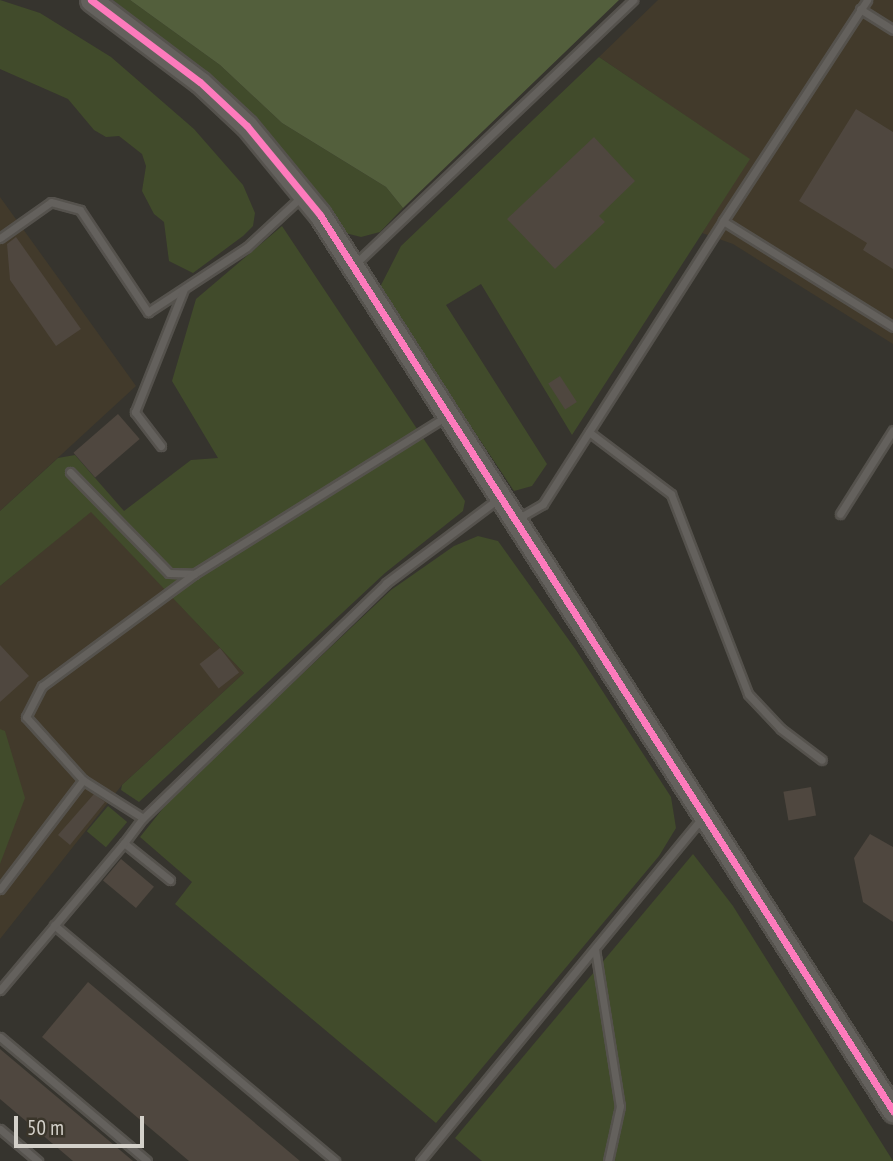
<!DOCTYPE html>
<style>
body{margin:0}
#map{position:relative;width:893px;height:1161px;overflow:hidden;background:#36342e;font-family:"PT Sans Narrow",sans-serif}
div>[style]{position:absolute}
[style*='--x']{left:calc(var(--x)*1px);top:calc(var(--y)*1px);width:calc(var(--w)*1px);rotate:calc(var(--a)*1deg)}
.built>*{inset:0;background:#423a2b}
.green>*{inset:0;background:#414b2b;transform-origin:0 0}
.forest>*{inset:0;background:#535f3c}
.building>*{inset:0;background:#4f473f;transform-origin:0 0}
.roads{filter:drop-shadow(2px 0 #55524d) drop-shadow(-2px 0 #55524d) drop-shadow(0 2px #55524d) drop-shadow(0 -2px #55524d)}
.lane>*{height:7px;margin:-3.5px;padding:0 3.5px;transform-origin:3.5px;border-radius:3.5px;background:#64615d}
.secondary>*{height:21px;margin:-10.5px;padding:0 10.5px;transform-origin:10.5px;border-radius:10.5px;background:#64615d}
.cycleway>*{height:7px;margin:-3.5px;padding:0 3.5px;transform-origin:3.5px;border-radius:3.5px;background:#fd7abc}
span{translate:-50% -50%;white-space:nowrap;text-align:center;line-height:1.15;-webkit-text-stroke:5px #3a352a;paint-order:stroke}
.scale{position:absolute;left:14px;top:1116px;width:130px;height:32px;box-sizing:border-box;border:4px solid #d4d1ca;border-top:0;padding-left:9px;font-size:21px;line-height:24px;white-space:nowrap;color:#d4d1ca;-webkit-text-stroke:5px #3a352a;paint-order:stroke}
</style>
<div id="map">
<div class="built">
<i style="clip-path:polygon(658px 0,893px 0,893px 344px,733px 244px,702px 233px,749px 159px,599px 57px)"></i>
<i style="clip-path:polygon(0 197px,136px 386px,0 511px)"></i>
<i style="clip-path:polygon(91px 511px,244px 673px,122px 785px,0 939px,0 586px)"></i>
</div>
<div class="green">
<i style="clip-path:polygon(0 0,40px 13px,111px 57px,194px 129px,243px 185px,255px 213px,253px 226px,243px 236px,193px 273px,169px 261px,164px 222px,154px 214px,142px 191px,146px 166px,142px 154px,119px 136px,106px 137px,94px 130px,68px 99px,0 69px)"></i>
<i style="clip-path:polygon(113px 0,130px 0,220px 65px,282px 123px,386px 187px,403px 208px,380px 232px,361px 237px,345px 233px,282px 152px,215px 84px)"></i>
<i style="clip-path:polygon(599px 57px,750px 159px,572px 435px,481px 284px,446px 305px,547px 464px,532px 486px,514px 491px,379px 289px,401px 246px)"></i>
<i style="clip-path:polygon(282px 226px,465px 501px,463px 511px,385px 573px,139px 802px,121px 790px,122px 785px,244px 673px,91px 512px,0 586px,0 511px,58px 458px,75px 455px,124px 511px,191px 460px,218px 458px,172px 381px,196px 299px)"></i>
<i style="clip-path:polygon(478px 536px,498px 541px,576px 650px,671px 797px,676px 828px,659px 856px,436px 1123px,175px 904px,192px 882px,140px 837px,172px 797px,391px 590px,454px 546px)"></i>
<i style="clip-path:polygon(0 729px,5px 731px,25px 798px,0 864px)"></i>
<i style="left:108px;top:806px;width:25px;height:33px;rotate:40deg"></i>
<i style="clip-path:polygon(693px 854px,733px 906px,893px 1161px,482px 1161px,455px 1138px)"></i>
</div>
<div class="forest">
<i style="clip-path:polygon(130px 0,619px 0,403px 208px,386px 187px,282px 123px,220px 65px)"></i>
</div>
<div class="building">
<i style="clip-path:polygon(856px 109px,893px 132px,893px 269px,863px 250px,867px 243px,799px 201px)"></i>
<i style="clip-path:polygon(594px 137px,635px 181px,599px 216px,605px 222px,555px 269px,507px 219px)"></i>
<i style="clip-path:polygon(16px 237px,81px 329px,56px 346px,10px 280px,7px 244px)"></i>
<i style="left:560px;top:376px;width:31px;height:14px;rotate:57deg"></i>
<i style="left:118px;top:414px;width:33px;height:59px;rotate:49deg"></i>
<i style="clip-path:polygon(0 645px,29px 676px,0 702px)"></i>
<i style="left:220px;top:648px;width:31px;height:26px;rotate:52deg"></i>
<i style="left:811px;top:787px;width:29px;height:28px;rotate:80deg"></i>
<i style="clip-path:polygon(94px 794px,105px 802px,70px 845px,58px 835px)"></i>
<i style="clip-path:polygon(870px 834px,893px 847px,893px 922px,863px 902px,854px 858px)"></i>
<i style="left:121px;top:859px;width:43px;height:28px;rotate:40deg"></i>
<i style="clip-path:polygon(88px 982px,300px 1161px,189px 1161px,42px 1037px)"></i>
<i style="clip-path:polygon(0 1049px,133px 1161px,73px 1161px,0 1099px)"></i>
</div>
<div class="roads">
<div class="lane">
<i style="--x:860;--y:9;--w:39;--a:32"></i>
<i style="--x:723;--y:221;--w:264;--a:-56.9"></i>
<i style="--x:0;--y:238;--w:62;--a:-35.2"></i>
<i style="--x:51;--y:202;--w:30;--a:15"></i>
<i style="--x:80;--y:210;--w:123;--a:56.3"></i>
<i style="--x:148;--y:312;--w:118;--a:-33.3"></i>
<i style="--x:247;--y:247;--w:74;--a:-42.8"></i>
<i style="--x:354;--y:265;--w:385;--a:-43.5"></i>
<i style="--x:589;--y:432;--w:103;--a:37.1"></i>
<i style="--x:671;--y:494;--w:214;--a:68.9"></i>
<i style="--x:748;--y:694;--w:48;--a:46.7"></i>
<i style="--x:781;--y:729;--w:51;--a:37.1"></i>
<i style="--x:161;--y:446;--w:43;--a:-127.4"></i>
<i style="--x:135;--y:412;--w:132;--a:-68.3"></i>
<i style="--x:70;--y:472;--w:141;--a:45.6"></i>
<i style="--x:169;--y:573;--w:25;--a:2"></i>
<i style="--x:194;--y:574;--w:296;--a:-32"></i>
<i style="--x:840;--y:514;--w:99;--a:-57.8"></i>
<i style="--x:517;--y:519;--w:30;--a:-30"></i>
<i style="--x:543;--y:504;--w:335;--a:-57.5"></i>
<i style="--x:723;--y:221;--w:200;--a:31.9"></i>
<i style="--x:143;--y:818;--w:71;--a:-147.7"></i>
<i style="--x:83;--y:780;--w:85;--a:-132.1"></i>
<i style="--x:26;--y:717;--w:35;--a:-63"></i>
<i style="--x:42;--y:686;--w:189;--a:-36.4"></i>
<i style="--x:170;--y:880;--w:59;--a:-141.2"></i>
<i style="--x:124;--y:843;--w:31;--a:-53"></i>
<i style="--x:143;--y:818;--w:338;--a:-44"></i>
<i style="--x:386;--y:583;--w:140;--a:-36.9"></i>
<i style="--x:0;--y:889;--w:137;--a:-52.7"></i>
<i style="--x:54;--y:925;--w:367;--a:40"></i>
<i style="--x:595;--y:949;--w:159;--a:81"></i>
<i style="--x:620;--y:1106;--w:56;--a:102.3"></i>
<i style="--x:0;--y:990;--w:192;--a:-49.9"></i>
<i style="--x:0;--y:1037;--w:192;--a:40.1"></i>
<i style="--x:0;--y:1129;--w:50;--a:40.1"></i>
<i style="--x:420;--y:1161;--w:444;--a:-50.6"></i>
</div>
<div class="secondary">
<i style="--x:91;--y:0;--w:136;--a:37"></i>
<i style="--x:200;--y:82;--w:64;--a:43.1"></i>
<i style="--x:247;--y:126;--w:115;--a:50.6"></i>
<i style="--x:320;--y:215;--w:1064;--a:57.4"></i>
</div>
</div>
<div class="cycleway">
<i style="--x:91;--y:0;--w:136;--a:37"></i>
<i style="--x:200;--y:82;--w:64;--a:43.1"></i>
<i style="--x:247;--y:126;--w:115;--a:50.6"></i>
<i style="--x:320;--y:215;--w:1064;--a:57.4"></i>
</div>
<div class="scale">50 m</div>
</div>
